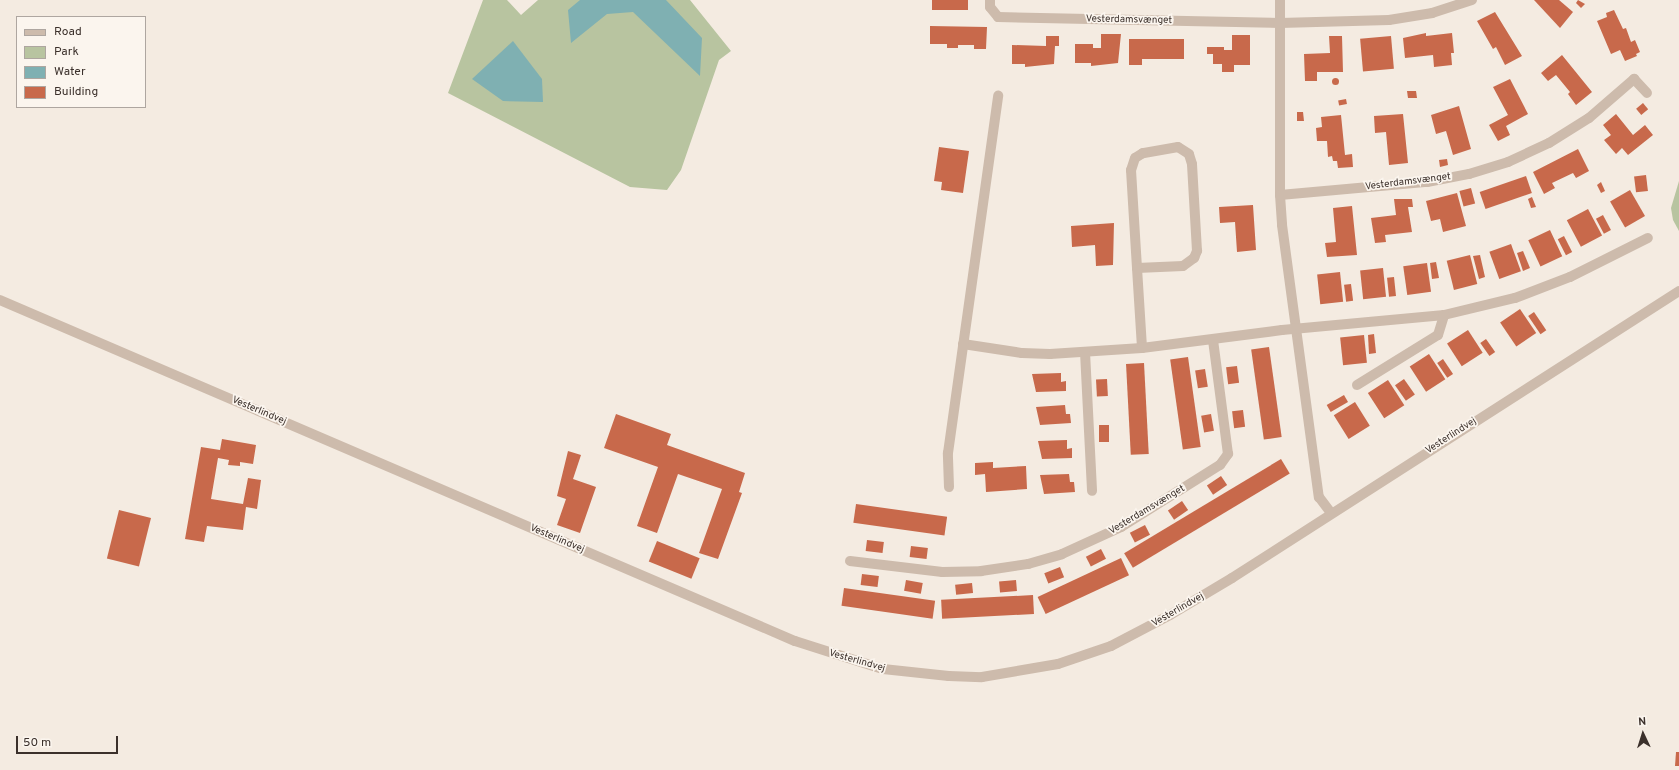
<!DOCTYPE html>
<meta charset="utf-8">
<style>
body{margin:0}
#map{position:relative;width:1679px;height:770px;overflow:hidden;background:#f4ebe1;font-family:Overpass,sans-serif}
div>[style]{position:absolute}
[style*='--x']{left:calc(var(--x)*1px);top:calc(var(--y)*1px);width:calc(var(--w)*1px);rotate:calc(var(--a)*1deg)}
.green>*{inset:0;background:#b8c4a0}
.water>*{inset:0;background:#7fb0b2}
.building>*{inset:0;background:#c8694b;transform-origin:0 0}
.round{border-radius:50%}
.minor>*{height:10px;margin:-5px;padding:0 5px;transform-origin:5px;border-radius:5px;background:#cdbbac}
span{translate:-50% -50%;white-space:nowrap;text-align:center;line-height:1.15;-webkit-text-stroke:3.5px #fbf5ee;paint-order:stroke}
.street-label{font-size:10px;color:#3b302b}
.legend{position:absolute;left:16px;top:16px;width:130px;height:92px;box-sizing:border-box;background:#fbf5ee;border:1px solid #aea6a0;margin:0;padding:5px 7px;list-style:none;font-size:12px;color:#3b302b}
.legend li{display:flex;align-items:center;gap:8px;height:20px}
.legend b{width:20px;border:1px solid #aea6a0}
.north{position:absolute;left:1623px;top:714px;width:40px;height:40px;-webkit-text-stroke:3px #fbf5ee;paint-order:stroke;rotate:356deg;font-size:11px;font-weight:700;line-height:16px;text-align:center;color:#3b302b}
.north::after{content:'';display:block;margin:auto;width:14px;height:18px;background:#3b302b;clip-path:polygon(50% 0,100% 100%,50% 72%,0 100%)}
.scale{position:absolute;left:16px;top:736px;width:102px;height:18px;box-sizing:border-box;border:2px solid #3b302b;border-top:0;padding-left:5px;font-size:12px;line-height:14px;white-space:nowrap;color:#3b302b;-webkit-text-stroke:3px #fbf5ee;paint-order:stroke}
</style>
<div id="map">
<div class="green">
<i style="clip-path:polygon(483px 0,507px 0,521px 15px,538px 0,690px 0,731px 51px,719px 60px,681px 170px,667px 190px,630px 187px,448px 93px)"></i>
<i style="clip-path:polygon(1679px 181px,1679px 231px,1673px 220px,1671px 208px)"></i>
</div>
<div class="water">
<i style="clip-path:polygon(580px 0,666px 0,702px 38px,700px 76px,633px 12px,607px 14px,571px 43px,568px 10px)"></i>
<i style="clip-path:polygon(513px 41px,542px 79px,543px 102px,503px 101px,472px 79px)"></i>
</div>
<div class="building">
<i style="left:932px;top:0;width:36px;height:10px"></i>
<i style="clip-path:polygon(1534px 0,1559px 0,1573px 12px,1560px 28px)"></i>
<i style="clip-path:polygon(1578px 0,1585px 4px,1581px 8px,1576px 3px)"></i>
<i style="clip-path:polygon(1614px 10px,1623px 29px,1626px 28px,1631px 42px,1635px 40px,1640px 52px,1636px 54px,1637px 56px,1625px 61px,1620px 50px,1611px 54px,1597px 21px,1607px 17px,1606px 13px)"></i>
<i style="clip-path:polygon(1495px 12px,1522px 56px,1505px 65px,1496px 47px,1493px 49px,1477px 21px)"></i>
<i style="clip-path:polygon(930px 26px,987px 27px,986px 49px,974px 49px,974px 45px,958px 45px,958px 48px,947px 48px,947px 44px,930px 44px)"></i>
<i style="clip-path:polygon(1426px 33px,1426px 36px,1452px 33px,1454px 53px,1451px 53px,1452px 65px,1434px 67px,1433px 55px,1405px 58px,1403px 38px)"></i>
<i style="clip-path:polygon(1101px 34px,1121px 34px,1118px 63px,1091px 66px,1091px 63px,1075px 63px,1075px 44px,1093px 44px,1093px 48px,1101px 48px)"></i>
<i style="clip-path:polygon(1232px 35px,1250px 35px,1250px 65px,1234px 65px,1234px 72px,1222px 72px,1222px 64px,1213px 64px,1213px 54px,1207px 54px,1207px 47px,1224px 47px,1224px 50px,1232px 50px)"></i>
<i style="clip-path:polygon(1046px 36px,1059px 36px,1059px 46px,1055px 46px,1054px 64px,1025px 67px,1025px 64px,1012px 64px,1012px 45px,1046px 46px)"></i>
<i style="clip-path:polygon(1329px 36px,1342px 36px,1343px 72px,1317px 72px,1317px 81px,1305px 81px,1304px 54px,1330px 53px)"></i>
<i style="left:1391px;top:36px;width:33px;height:31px;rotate:85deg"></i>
<i style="clip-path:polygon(1129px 39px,1184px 39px,1184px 59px,1142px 59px,1142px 65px,1129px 65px)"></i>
<i style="clip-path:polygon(1562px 55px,1592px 92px,1576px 105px,1568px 94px,1570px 92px,1556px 75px,1548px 81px,1541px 73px)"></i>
<i class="round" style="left:1331.5px;top:77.5px;width:7px;height:7px"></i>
<i style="clip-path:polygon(1510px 79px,1528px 114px,1506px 126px,1510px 135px,1498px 141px,1489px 125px,1508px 115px,1493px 87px)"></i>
<i style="clip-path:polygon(1407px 91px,1416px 91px,1417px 98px,1408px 98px)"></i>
<i style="left:1346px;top:99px;width:5px;height:8px;rotate:79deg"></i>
<i style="left:1643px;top:103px;width:8px;height:9px;rotate:50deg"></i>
<i style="clip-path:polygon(1459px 106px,1471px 149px,1453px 155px,1446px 131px,1436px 134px,1431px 115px)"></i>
<i style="clip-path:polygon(1297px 112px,1303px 112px,1304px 121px,1297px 121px)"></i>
<i style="clip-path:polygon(1403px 114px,1408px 163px,1389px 165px,1386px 132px,1375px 133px,1374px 116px)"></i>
<i style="clip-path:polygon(1616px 114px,1633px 135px,1645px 125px,1653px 135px,1628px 155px,1622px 148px,1616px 154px,1604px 140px,1611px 135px,1603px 125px)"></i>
<i style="clip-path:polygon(1341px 115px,1345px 155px,1352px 154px,1353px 167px,1338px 168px,1337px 161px,1333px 161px,1332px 156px,1328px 157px,1327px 141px,1317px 141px,1316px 128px,1322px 127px,1321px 117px)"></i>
<i style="clip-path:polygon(939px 147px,969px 151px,963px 193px,941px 190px,942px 182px,934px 181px)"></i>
<i style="clip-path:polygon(1578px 149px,1589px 171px,1576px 178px,1573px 173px,1552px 183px,1555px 188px,1544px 194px,1533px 172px)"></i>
<i style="clip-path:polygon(1447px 159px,1448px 165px,1440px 167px,1439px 160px)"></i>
<i style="left:1646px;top:175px;width:16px;height:12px;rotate:83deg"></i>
<i style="left:1526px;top:176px;width:18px;height:49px;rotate:71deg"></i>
<i style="clip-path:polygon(1601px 182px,1605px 191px,1601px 193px,1597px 185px)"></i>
<i style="left:1471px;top:188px;width:16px;height:12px;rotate:75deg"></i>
<i style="left:1630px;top:190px;width:30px;height:23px;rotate:60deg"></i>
<i style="clip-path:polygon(1457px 193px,1466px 226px,1443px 232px,1440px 219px,1431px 221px,1426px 201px)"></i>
<i style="clip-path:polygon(1532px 197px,1536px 207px,1531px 208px,1528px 199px)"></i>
<i style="clip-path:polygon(1394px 199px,1412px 199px,1413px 207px,1408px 207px,1412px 232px,1385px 235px,1386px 242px,1375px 243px,1371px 218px,1396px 215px)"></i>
<i style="clip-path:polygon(1253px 205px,1256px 250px,1237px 252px,1235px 222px,1220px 223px,1219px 207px)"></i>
<i style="clip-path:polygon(1352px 206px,1357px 255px,1327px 257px,1325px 243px,1336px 242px,1333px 208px)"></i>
<i style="left:1588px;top:209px;width:30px;height:24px;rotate:62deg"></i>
<i style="left:1603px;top:215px;width:17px;height:8px;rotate:62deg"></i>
<i style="clip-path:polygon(1114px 223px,1113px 265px,1096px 266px,1095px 245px,1072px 247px,1071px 226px)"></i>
<i style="left:1550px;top:230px;width:29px;height:24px;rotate:65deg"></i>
<i style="left:1564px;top:236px;width:18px;height:7px;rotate:63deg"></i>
<i style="left:1511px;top:244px;width:29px;height:23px;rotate:70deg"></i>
<i style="clip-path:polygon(1523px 251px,1530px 268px,1523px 271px,1517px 253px)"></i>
<i style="left:1470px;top:255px;width:30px;height:24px;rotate:76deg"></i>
<i style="clip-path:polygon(1480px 255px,1485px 277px,1479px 279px,1473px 256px)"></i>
<i style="clip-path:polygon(1436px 262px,1439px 278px,1432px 279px,1430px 263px)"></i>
<i style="left:1427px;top:263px;width:29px;height:24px;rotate:82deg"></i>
<i style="left:1383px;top:268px;width:29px;height:23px;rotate:84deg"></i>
<i style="left:1340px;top:272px;width:30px;height:23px;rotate:84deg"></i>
<i style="left:1394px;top:277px;width:19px;height:7px;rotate:84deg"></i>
<i style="left:1351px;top:284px;width:17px;height:7px;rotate:83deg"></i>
<i style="left:1520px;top:309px;width:29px;height:24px;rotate:56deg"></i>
<i style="left:1534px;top:312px;width:22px;height:7px;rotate:56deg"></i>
<i style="left:1468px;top:330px;width:27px;height:25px;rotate:57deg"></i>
<i style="clip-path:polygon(1374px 334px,1376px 353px,1369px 354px,1368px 335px)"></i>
<i style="left:1364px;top:335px;width:28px;height:24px;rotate:84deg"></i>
<i style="left:1486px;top:339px;width:16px;height:7px;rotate:55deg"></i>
<i style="left:1269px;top:347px;width:91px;height:18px;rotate:82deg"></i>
<i style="left:1429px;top:354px;width:30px;height:23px;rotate:57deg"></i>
<i style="left:1188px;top:357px;width:91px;height:18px;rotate:82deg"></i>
<i style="left:1443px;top:359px;width:18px;height:7px;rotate:56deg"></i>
<i style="left:1144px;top:363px;width:91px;height:18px;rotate:87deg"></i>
<i style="left:1237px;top:366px;width:17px;height:11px;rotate:83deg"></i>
<i style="left:1205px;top:369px;width:18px;height:10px;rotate:81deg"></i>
<i style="clip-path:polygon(1061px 373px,1061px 382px,1066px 381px,1066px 391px,1036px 392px,1032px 374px)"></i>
<i style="left:1107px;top:379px;width:17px;height:11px;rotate:87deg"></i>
<i style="left:1404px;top:379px;width:19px;height:11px;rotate:55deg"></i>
<i style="left:1388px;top:380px;width:30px;height:24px;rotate:57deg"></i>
<i style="left:1344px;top:395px;width:8px;height:20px;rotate:60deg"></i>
<i style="left:1355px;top:402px;width:28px;height:25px;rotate:58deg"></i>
<i style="clip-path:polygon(1065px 405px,1066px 414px,1070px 414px,1071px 423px,1040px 425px,1036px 407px)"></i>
<i style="left:1243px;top:410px;width:17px;height:11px;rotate:83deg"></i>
<i style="clip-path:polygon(616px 414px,671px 434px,667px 445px,745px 473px,739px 492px,742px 493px,718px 559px,699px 553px,722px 489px,678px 474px,657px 533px,637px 526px,658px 467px,604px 448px)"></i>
<i style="left:1211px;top:414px;width:17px;height:10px;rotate:80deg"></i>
<i style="left:1099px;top:425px;width:10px;height:17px"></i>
<i style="clip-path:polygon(222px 439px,256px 445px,253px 464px,240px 462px,240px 466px,228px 465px,229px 460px,218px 458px,211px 499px,243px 504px,248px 478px,261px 480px,257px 509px,246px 507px,243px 530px,207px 526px,204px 542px,185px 539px,201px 447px,220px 450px)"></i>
<i style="clip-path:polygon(1067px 440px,1067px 449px,1072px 448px,1072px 458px,1042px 459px,1038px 441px)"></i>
<i style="clip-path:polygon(568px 451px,581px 455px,573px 479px,596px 487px,580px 533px,557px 525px,566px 499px,557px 496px)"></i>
<i style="left:1281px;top:459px;width:17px;height:183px;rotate:59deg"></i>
<i style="clip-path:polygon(993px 462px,993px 468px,1026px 466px,1027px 489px,986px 492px,985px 474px,975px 475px,975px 463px)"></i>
<i style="clip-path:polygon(1069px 474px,1070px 482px,1074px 482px,1075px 492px,1044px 494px,1040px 475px)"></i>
<i style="left:1221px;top:476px;width:11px;height:17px;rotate:56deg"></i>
<i style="left:1182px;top:501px;width:11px;height:17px;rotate:56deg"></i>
<i style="left:856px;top:504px;width:92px;height:19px;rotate:8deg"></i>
<i style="left:119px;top:510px;width:33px;height:50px;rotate:14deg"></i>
<i style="left:1145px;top:525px;width:11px;height:17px;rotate:63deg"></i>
<i style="left:867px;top:540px;width:17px;height:11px;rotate:7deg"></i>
<i style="left:657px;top:541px;width:46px;height:22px;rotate:22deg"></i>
<i style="left:911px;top:546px;width:17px;height:11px;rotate:7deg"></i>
<i style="left:1101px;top:549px;width:11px;height:17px;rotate:63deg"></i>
<i style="left:1121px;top:558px;width:19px;height:92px;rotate:65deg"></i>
<i style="left:1060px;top:567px;width:11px;height:17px;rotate:68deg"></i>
<i style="left:862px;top:574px;width:17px;height:11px;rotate:7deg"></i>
<i style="left:906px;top:580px;width:17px;height:11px;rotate:10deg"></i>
<i style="left:1016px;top:580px;width:11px;height:17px;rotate:85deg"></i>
<i style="left:972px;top:583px;width:10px;height:17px;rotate:84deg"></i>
<i style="left:844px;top:588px;width:92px;height:18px;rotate:8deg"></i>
<i style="left:1033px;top:595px;width:19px;height:92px;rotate:87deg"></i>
<i style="clip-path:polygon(1676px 752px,1679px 752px,1679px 766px,1675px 766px)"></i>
</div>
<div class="minor">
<i style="--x:990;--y:0;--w:7;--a:90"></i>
<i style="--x:990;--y:7;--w:13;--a:51"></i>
<i style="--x:998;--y:17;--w:282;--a:1.2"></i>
<i style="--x:1280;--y:23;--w:109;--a:-1.6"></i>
<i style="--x:1389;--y:20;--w:44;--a:-9.2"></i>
<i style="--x:1432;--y:13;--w:42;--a:-18"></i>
<i style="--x:1280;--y:0;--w:195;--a:90"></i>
<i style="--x:1280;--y:195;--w:30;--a:86"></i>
<i style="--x:1282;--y:225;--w:275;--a:82.3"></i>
<i style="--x:1319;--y:497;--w:20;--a:53"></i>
<i style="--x:1280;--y:195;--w:148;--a:-5.1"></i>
<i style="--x:1427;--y:182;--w:43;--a:-10.8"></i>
<i style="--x:1469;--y:174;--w:41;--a:-17.1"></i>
<i style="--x:1508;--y:162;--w:45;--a:-24.9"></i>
<i style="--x:1549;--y:143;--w:47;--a:-32"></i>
<i style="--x:1589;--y:118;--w:60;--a:-40.9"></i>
<i style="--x:1634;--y:79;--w:19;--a:47"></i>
<i style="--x:1137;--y:268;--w:46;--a:-2.5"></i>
<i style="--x:1183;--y:266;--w:14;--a:-36"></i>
<i style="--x:1194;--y:258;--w:8;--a:-67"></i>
<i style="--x:1197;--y:251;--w:87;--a:-93.3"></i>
<i style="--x:1192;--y:164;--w:10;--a:-107"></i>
<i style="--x:1189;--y:154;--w:13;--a:-148"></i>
<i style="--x:1178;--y:147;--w:36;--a:170"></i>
<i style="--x:1143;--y:153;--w:9;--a:148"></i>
<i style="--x:1135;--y:158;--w:13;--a:108"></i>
<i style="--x:1131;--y:170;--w:98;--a:86.5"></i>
<i style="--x:1137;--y:268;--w:80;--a:86.4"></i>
<i style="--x:0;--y:300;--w:865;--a:23.22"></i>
<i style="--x:795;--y:641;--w:92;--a:17.7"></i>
<i style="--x:883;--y:669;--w:66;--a:6.1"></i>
<i style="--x:949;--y:676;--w:33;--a:2"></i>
<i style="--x:982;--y:677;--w:77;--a:-9.7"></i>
<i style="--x:1058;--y:664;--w:56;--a:-18.8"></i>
<i style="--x:1111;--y:646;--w:67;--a:-27.7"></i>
<i style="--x:1170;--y:615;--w:72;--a:-30.8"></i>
<i style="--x:1232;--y:578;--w:531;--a:-32.7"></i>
<i style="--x:963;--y:344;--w:60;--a:8.7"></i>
<i style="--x:1022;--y:353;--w:28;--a:2"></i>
<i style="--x:1050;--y:354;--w:92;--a:-3.7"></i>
<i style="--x:1142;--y:348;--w:141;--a:-7.3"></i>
<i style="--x:1282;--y:330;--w:163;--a:-5.3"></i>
<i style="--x:1444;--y:315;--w:73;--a:-13.5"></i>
<i style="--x:1515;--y:298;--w:59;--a:-20.9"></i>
<i style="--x:1570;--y:277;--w:87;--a:-26.6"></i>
<i style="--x:1085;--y:352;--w:139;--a:87.1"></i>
<i style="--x:1357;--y:385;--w:95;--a:-31.7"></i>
<i style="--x:1438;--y:335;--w:21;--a:-73"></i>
<i style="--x:949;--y:487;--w:34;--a:-92"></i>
<i style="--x:948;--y:453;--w:361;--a:-82"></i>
<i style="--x:850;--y:561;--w:93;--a:6.8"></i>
<i style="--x:942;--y:572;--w:39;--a:-1"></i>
<i style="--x:981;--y:571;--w:48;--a:-8.5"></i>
<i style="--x:1028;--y:564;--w:35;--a:-16"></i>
<i style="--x:1062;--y:554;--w:65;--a:-24.6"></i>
<i style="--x:1121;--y:527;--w:117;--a:-32.1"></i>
<i style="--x:1220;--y:465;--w:14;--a:-54"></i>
<i style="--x:1228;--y:454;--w:115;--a:-97.5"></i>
</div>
<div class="street-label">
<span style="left:1129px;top:20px;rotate:1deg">Vesterdamsvænget</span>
<span style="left:1408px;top:182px;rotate:-7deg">Vesterdamsvænget</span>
<span style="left:259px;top:411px;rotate:23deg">Vesterlindvej</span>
<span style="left:1451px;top:436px;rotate:-33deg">Vesterlindvej</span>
<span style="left:1147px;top:510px;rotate:-31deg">Vesterdamsvænget</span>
<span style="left:557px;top:539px;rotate:23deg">Vesterlindvej</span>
<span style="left:1178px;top:610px;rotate:-30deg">Vesterlindvej</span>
<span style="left:857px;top:661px;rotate:16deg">Vesterlindvej</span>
</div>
<ul class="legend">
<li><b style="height:5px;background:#cdbbac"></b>Road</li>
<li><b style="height:11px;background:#b8c4a0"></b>Park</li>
<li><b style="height:11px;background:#7fb0b2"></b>Water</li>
<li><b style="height:11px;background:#c8694b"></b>Building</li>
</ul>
<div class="north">N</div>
<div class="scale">50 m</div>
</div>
